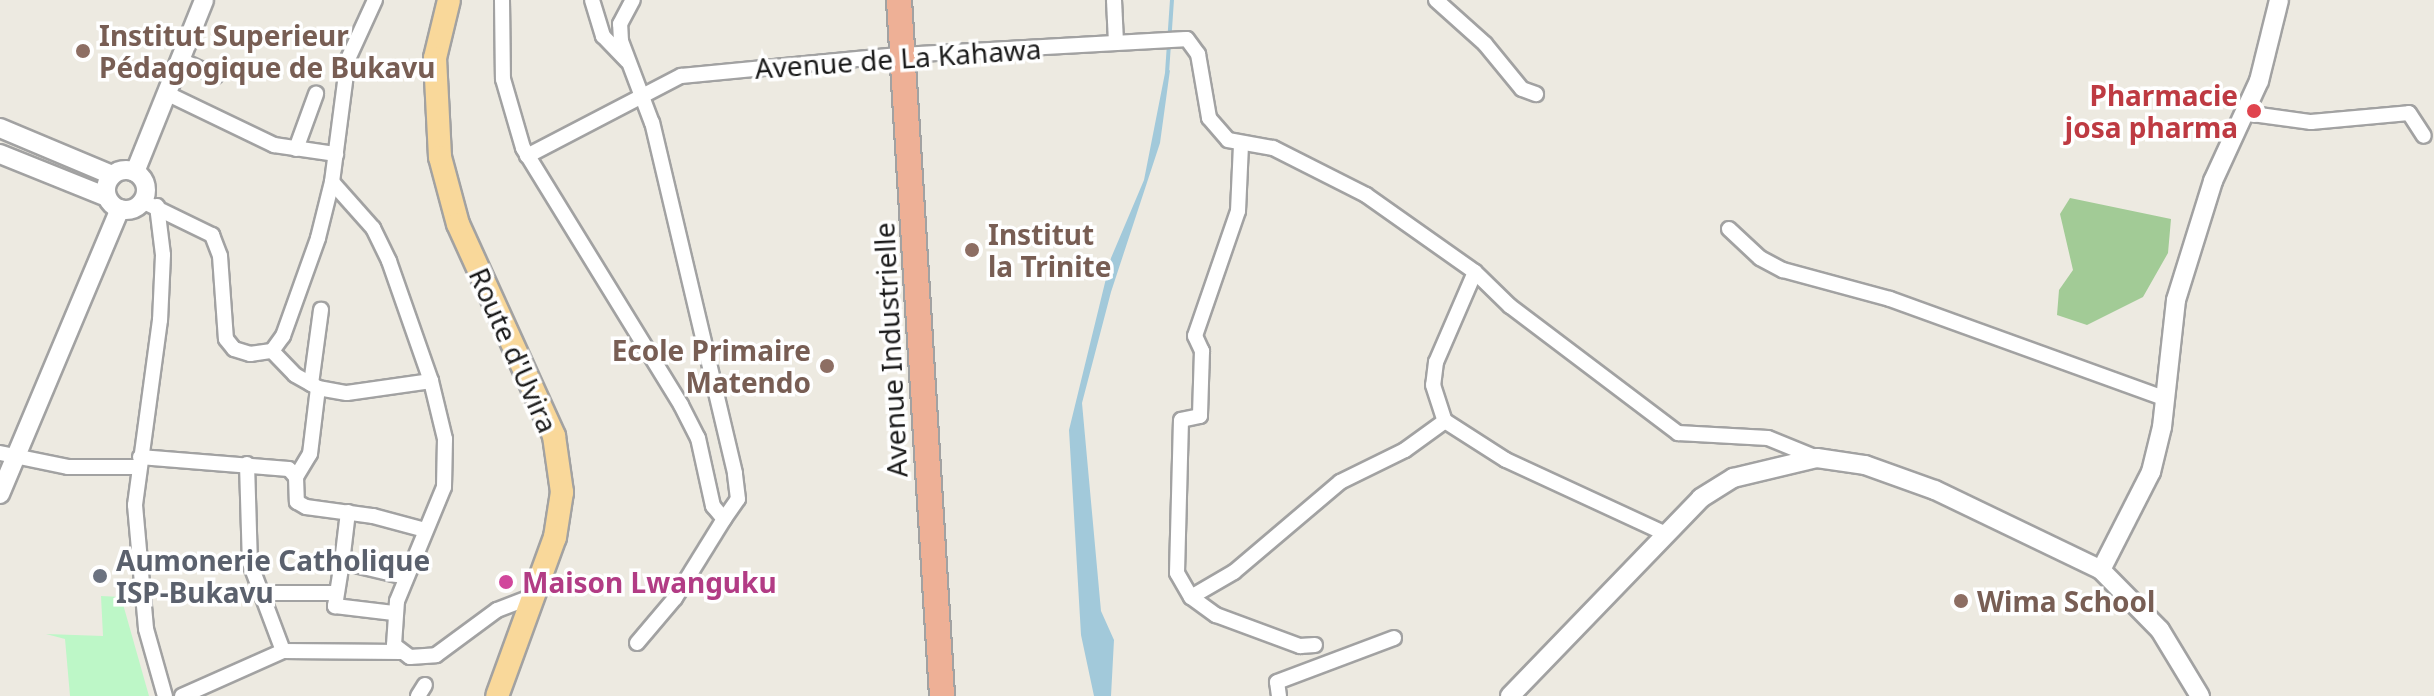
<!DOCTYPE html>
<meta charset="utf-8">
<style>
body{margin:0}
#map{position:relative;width:2434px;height:696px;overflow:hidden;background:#edeae1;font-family:"Noto Sans",sans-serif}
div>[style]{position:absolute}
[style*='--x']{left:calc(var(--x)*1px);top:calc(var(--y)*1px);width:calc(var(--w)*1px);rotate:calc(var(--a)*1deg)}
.forest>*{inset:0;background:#a2cb96}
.park>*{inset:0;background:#bdf7c7}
.water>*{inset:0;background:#a2c9da}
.stream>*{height:4px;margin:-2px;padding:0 2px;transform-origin:2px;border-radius:2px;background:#a2c9da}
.roads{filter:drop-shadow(2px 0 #a2a2a2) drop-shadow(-2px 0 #a2a2a2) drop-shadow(0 2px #a2a2a2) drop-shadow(0 -2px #a2a2a2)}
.minor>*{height:14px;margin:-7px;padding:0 7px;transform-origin:7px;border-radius:7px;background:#fff}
.tertiary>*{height:18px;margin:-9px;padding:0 9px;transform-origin:9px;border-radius:9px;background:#fff}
.tertiary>.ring{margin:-9px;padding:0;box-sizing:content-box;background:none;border:18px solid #fff;border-radius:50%}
.primary>*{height:22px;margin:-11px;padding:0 11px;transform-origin:11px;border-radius:11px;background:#f9d89a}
.trunk>*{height:24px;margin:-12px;padding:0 12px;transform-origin:12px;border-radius:12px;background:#eeb096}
.dots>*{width:22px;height:22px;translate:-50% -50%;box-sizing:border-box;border:4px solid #fff;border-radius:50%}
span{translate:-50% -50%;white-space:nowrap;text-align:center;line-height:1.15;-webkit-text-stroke:7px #fff;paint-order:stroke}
.education-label{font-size:28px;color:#785e54;font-weight:700}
.left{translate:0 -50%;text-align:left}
.right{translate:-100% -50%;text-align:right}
.street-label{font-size:28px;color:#1b1b1b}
.health-label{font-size:28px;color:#be3a42;font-weight:700}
.worship-label{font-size:28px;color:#5b616d;font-weight:700}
.hotel-label{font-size:28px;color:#b23c85;font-weight:700}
</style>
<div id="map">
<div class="forest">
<i style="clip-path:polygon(2070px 198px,2171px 219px,2168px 253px,2143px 297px,2087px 325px,2057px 315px,2059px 290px,2073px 270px,2060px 214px)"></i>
</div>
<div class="park">
<i style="clip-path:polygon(101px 596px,121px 597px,149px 696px,70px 696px,65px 639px,46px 634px,103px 636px)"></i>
</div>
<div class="water">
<i style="clip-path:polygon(1170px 70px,1160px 143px,1111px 292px,1082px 403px,1101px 611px,1114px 640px,1111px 696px,1094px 696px,1081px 635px,1069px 430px,1111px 258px,1144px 180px,1165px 73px)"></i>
</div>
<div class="stream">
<i style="--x:1167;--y:73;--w:73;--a:-86.1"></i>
</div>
<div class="roads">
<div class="minor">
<i style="--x:502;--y:0;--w:79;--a:89.3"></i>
<i style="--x:503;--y:79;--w:72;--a:73.8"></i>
<i style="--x:523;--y:148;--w:302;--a:58.4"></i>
<i style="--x:681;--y:405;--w:37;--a:63"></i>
<i style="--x:698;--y:438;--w:70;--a:77.6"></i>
<i style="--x:713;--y:506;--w:17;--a:50"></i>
<i style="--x:724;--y:519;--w:24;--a:-55"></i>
<i style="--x:738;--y:499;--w:26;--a:-97"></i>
<i style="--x:735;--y:473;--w:360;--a:-103.3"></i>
<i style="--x:652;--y:123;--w:88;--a:-110.7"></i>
<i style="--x:621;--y:41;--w:17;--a:-93"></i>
<i style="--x:620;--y:24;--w:27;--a:-62"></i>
<i style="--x:592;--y:0;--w:38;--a:73"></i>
<i style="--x:603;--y:36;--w:35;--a:46"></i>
<i style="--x:1114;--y:0;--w:43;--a:87.3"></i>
<i style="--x:1436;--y:0;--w:66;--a:41.9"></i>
<i style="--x:1485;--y:44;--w:58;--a:50.6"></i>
<i style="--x:1522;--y:89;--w:15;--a:20"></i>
<i style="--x:181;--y:60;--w:38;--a:25"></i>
<i style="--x:168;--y:94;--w:118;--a:25.7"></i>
<i style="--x:274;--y:145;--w:63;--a:8.3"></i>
<i style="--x:2245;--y:113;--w:67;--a:7.8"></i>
<i style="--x:2311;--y:122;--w:98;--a:-5.2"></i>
<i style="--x:2409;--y:113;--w:27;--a:57"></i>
<i style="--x:1241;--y:145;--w:66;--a:92.6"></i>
<i style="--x:1238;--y:211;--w:132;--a:109"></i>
<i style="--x:1195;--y:336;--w:17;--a:65"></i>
<i style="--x:1202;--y:351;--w:65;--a:91.8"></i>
<i style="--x:1200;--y:416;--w:19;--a:168"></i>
<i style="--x:1181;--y:420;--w:153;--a:91.5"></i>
<i style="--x:1177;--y:573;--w:28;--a:60"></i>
<i style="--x:1191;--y:597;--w:31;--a:36"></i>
<i style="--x:1216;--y:615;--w:90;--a:20.3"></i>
<i style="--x:1300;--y:646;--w:15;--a:-4"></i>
<i style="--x:296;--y:149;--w:59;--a:-70"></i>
<i style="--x:527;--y:156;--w:174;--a:-27.5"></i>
<i style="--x:681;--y:76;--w:221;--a:-5.5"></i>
<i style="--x:901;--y:55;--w:286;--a:-3.2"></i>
<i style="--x:1187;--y:39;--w:19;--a:54"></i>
<i style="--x:1198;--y:54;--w:65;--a:80.2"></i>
<i style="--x:1209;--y:118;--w:29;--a:49"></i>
<i style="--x:1228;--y:140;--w:46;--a:10.1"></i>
<i style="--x:1273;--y:148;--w:104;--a:26.8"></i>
<i style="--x:1366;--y:195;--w:133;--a:35.2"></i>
<i style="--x:1475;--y:272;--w:49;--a:44.2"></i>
<i style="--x:1510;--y:306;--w:211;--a:37.1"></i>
<i style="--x:1678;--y:433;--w:90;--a:3.2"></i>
<i style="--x:1768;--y:438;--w:53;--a:22.2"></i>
<i style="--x:332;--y:182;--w:62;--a:48.3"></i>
<i style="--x:373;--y:228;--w:37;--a:64"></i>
<i style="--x:389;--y:261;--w:127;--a:70.7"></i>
<i style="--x:431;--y:381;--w:60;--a:76.4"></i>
<i style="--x:445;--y:439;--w:48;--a:91.2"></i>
<i style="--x:444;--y:487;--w:123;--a:112.4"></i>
<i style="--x:397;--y:601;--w:44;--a:93.9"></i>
<i style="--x:394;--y:645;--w:20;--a:37"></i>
<i style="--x:410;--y:657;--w:26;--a:-4"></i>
<i style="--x:436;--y:655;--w:76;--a:-36.4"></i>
<i style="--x:497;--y:610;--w:36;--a:-21"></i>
<i style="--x:144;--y:202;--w:76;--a:25.9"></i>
<i style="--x:212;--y:235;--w:22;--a:69"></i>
<i style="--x:220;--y:256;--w:83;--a:85.9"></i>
<i style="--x:226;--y:339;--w:13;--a:51"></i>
<i style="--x:234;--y:349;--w:17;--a:17"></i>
<i style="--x:250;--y:354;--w:22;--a:-8"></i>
<i style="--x:272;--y:351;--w:19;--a:-54"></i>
<i style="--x:283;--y:336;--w:104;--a:-70.3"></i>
<i style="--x:318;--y:238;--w:58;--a:-76"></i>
<i style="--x:332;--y:182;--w:124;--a:-82.6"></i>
<i style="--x:348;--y:59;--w:65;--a:-65.4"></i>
<i style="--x:157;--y:206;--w:49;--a:83"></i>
<i style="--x:163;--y:255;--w:65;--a:92.6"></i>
<i style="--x:160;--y:320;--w:187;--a:97.7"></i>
<i style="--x:135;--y:505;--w:124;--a:84.9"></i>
<i style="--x:146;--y:629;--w:70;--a:74.2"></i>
<i style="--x:1729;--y:229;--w:42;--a:43.1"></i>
<i style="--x:1760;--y:258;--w:26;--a:28"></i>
<i style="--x:1783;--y:270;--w:111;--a:15.2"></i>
<i style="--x:1890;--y:299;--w:291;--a:19.9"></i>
<i style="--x:1475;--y:272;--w:98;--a:113.4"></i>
<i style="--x:1436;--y:362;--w:23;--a:97"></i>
<i style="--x:1433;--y:385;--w:38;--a:72"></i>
<i style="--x:1445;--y:421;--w:72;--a:32.6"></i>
<i style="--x:1506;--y:460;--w:174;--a:24.8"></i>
<i style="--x:272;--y:351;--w:33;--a:46"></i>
<i style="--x:295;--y:375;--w:26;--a:29"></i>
<i style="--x:318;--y:388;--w:29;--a:10"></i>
<i style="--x:347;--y:393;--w:85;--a:-8.1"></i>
<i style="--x:311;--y:384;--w:75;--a:-82.3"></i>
<i style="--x:0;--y:453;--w:69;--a:11.6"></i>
<i style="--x:68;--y:467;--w:71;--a:0"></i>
<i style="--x:140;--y:457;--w:149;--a:4.6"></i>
<i style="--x:289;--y:469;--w:11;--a:49"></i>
<i style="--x:296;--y:477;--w:25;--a:88"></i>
<i style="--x:297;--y:502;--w:10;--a:29"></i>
<i style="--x:306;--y:507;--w:68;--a:7.7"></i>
<i style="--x:373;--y:516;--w:54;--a:15.1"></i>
<i style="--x:247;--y:464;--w:99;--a:88.3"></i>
<i style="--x:250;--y:563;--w:94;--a:69.4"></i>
<i style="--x:296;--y:477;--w:27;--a:-59"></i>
<i style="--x:310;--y:454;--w:66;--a:-83.1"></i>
<i style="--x:348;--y:512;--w:50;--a:96.8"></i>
<i style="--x:342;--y:562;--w:66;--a:13.2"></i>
<i style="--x:342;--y:562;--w:45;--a:99"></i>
<i style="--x:335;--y:606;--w:59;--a:6.8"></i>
<i style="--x:262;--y:593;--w:73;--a:0"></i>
<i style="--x:1191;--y:597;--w:50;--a:-30.2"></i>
<i style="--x:1234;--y:572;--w:139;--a:-40.3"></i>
<i style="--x:1340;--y:482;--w:72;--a:-26.2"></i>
<i style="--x:1405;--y:450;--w:49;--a:-35.9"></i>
<i style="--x:637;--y:643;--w:59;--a:-49.8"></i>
<i style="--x:675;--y:598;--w:93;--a:-58.2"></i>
<i style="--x:182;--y:696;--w:111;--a:-24"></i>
<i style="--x:283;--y:651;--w:118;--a:0.5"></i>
<i style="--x:418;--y:696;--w:13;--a:-58"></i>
<i style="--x:1279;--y:696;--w:14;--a:-98"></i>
<i style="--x:1277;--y:682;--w:125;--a:-20.6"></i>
</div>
<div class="tertiary">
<i style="--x:0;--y:128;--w:121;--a:22.8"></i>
<i style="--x:0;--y:154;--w:115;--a:21.9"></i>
<i class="ring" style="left:106px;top:170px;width:22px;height:22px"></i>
<i style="--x:135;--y:172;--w:185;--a:-68.1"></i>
<i style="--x:0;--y:494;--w:309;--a:-67.2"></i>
<i style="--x:2101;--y:570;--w:110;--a:-63"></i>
<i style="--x:2151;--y:472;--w:46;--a:-76.3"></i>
<i style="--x:2162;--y:427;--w:128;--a:-83.7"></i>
<i style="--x:2176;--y:300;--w:125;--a:-72.7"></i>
<i style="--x:2213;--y:181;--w:110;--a:-65.3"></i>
<i style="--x:2259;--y:81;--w:83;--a:-76.1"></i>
<i style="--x:1510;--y:696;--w:275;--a:-46"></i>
<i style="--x:1701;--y:498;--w:38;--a:-32"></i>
<i style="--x:1733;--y:478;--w:86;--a:-13.4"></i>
<i style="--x:1817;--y:458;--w:49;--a:8.3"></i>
<i style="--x:1865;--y:465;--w:74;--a:19.7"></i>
<i style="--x:1935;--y:490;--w:184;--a:25.7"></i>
<i style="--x:2101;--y:570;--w:84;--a:45.5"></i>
<i style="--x:2160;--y:630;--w:77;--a:58.8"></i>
</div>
<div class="primary">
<i style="--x:449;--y:0;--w:60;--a:103.6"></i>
<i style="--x:435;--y:58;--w:99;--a:87.1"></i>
<i style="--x:440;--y:157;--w:69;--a:75"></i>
<i style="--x:458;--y:224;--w:233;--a:65.6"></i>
<i style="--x:554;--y:436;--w:57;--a:81.9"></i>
<i style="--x:562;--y:492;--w:46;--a:98.8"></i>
<i style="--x:555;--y:537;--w:169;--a:110"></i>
</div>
<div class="trunk">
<i style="--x:899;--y:0;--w:697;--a:86.46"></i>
</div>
</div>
<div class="dots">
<i style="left:83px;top:51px;background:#8d6e63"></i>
<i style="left:2254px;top:111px;background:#e0444e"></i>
<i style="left:972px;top:250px;background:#8d6e63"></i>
<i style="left:827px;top:366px;background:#8d6e63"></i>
<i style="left:100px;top:576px;background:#6b7280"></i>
<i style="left:506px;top:582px;background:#d1479c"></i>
<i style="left:1961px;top:601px;background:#8d6e63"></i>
</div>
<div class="education-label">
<span class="left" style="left:99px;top:51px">Institut Superieur<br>Pédagogique de Bukavu</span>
<span class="left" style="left:988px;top:250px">Institut<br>la Trinite</span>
<span class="right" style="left:811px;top:366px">Ecole Primaire<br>Matendo</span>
<span class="left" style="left:1977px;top:601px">Wima School</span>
</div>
<div class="street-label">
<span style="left:898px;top:58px;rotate:-4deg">Avenue de La Kahawa</span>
<span style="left:514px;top:350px;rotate:66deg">Route d'Uvira</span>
<span style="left:890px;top:350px;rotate:-93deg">Avenue Industrielle</span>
</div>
<div class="health-label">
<span class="right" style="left:2238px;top:111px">Pharmacie<br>josa pharma</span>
</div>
<div class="worship-label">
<span class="left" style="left:116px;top:576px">Aumonerie Catholique<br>ISP-Bukavu</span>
</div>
<div class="hotel-label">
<span class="left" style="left:522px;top:582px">Maison Lwanguku</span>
</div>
</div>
